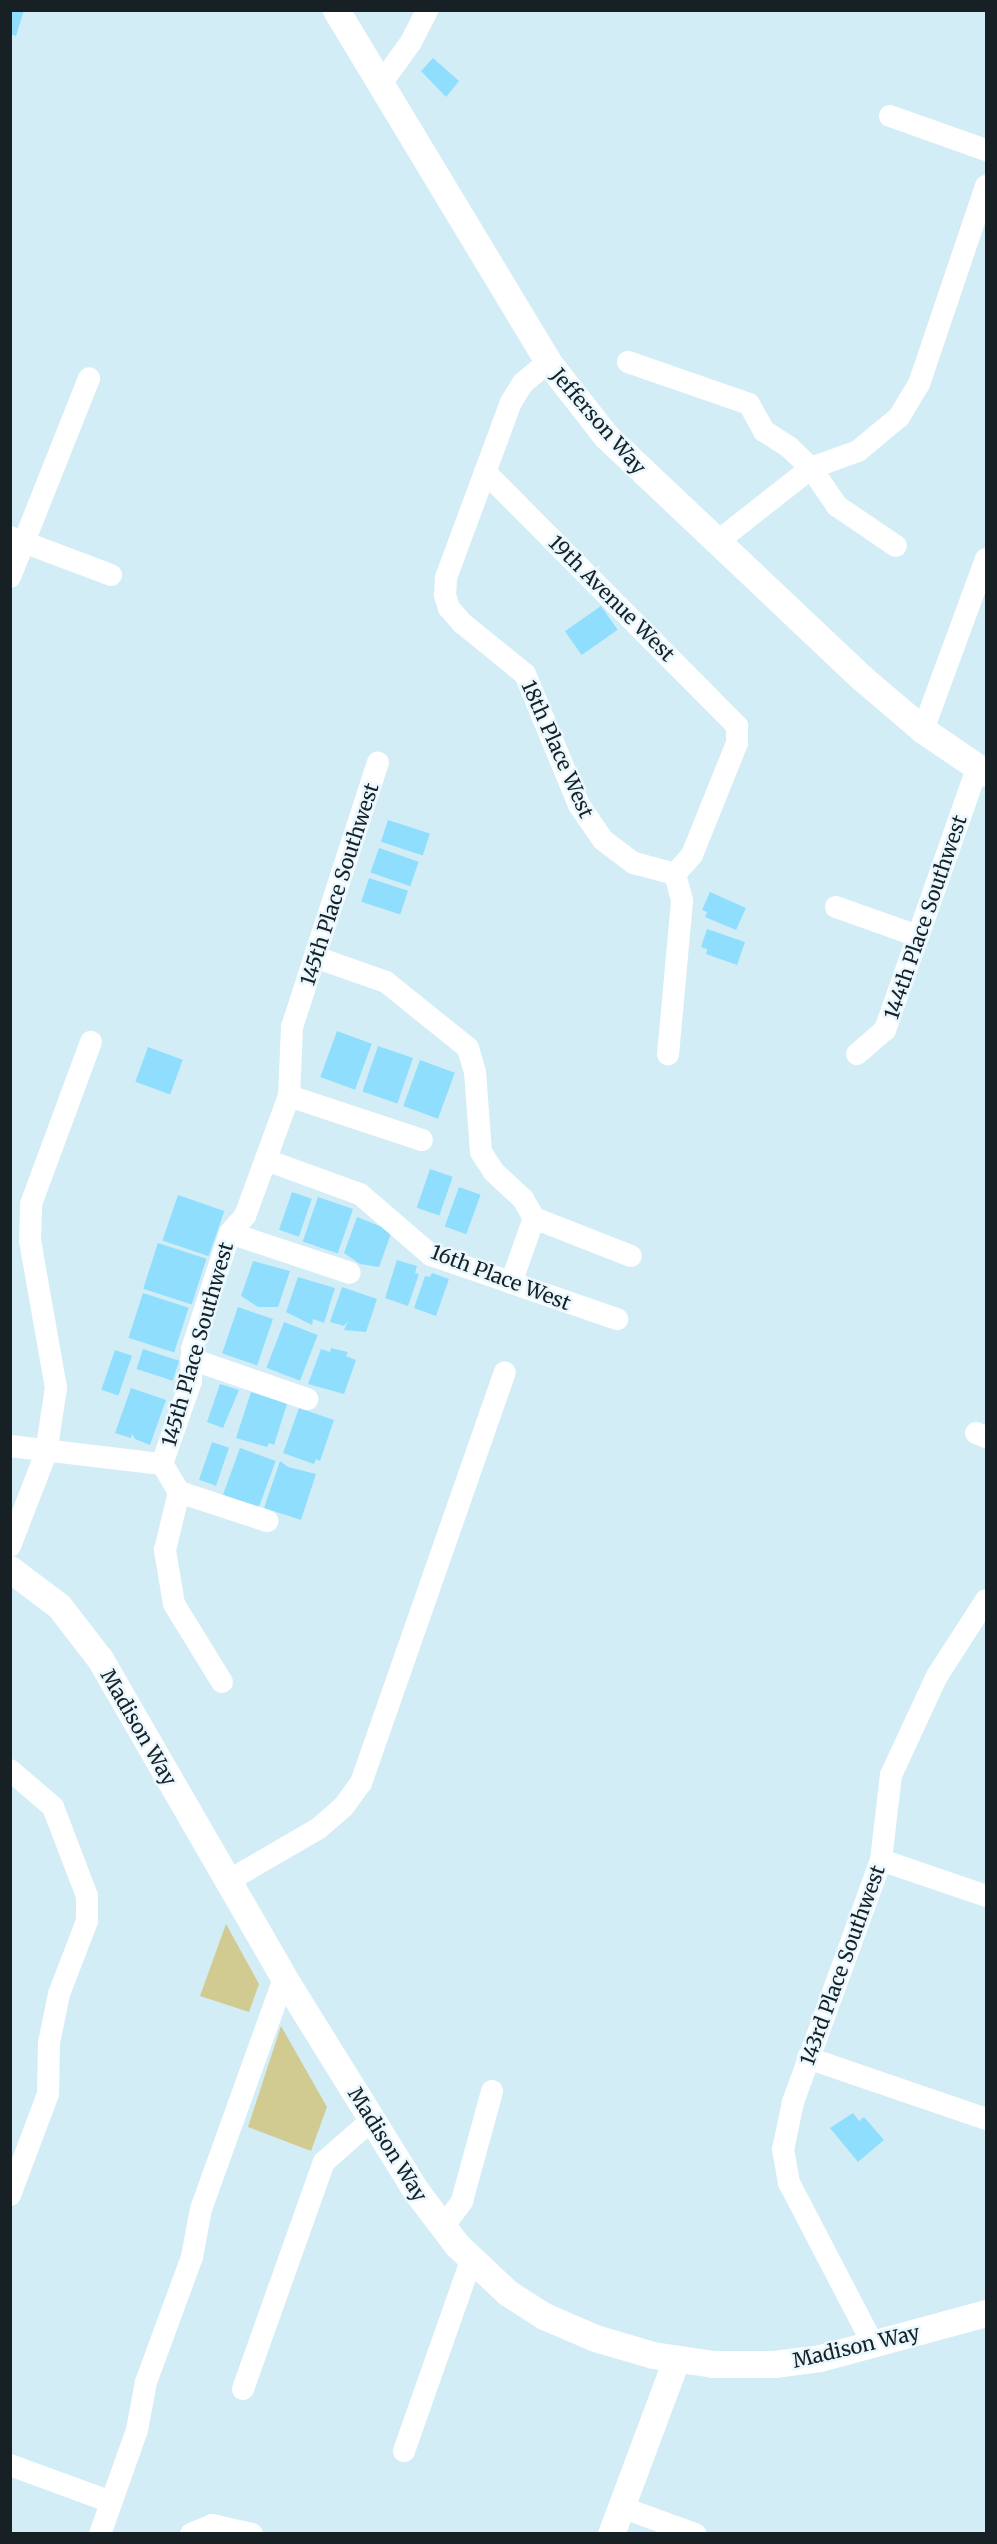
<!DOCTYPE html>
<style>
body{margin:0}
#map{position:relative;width:997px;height:2544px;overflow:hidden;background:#d3edf7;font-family:Merriweather,serif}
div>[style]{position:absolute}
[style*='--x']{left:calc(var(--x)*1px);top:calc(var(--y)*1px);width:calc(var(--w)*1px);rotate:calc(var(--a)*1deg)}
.green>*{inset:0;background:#d2cb91}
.building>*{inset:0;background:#90defd;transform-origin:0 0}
.minor>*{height:22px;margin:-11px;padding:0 11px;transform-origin:11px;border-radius:11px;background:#fff}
.tertiary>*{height:27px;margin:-13.5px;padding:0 13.5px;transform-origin:13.5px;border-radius:13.5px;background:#fff}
span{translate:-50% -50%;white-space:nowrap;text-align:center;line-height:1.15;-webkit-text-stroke:5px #e9f8ff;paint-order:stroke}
.street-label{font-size:20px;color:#172024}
.frame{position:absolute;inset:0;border:12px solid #172024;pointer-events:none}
</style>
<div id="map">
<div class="green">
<i style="clip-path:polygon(226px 1924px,259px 1984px,249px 2012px,200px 1996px)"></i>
<i style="clip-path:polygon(281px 2026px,327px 2107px,311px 2151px,248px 2127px)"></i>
</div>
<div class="building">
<i style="clip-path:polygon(10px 10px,24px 10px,16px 36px,10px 34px)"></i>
<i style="clip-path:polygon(433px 58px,459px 81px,446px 97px,421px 71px)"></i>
<i style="left:601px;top:606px;width:29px;height:44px;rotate:55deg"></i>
<i style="left:388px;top:820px;width:44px;height:23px;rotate:18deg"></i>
<i style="left:379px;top:848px;width:42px;height:26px;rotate:19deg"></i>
<i style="left:369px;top:878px;width:41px;height:25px;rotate:18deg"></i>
<i style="clip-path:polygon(710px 892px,746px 908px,736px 930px,705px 917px,707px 912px,702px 910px)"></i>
<i style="clip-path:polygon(707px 929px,745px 942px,737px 965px,706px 954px,707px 949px,701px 947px)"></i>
<i style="left:337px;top:1031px;width:37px;height:49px;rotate:20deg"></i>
<i style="left:378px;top:1046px;width:37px;height:48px;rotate:19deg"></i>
<i style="left:148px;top:1047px;width:37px;height:37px;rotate:20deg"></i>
<i style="left:420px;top:1060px;width:37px;height:49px;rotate:20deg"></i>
<i style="left:430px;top:1169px;width:24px;height:41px;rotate:19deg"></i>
<i style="left:459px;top:1187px;width:23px;height:42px;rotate:20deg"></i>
<i style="left:292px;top:1192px;width:21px;height:40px;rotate:19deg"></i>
<i style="left:178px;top:1195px;width:49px;height:48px;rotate:19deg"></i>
<i style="left:318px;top:1197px;width:37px;height:47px;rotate:19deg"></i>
<i style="clip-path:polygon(357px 1217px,392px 1231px,379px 1267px,360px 1264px,344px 1253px)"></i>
<i style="left:158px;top:1243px;width:51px;height:48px;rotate:18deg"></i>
<i style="clip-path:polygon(397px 1260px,417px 1266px,415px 1273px,419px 1274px,408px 1306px,385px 1298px)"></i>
<i style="clip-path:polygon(253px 1261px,290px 1271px,278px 1307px,258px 1307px,241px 1296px)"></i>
<i style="clip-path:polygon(432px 1273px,449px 1279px,436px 1316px,414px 1308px,425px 1276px,430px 1277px)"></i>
<i style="clip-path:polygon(298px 1277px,335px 1288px,324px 1323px,313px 1319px,312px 1325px,286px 1312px)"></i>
<i style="clip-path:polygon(342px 1287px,377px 1299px,366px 1332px,344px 1330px,348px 1321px,344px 1326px,330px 1322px)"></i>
<i style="left:143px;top:1293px;width:48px;height:47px;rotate:18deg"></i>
<i style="left:238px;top:1307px;width:37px;height:49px;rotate:19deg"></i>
<i style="left:284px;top:1322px;width:36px;height:49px;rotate:21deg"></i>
<i style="clip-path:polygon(331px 1348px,348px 1352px,346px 1356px,356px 1360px,344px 1394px,308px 1384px,321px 1349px,330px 1352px)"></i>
<i style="left:143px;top:1349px;width:38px;height:21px;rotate:18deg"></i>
<i style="left:115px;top:1350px;width:18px;height:42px;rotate:19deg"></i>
<i style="clip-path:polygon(220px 1384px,239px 1390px,223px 1428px,207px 1422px)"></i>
<i style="clip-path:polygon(131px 1388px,166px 1400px,150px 1445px,135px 1439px,132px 1434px,131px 1438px,115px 1433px)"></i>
<i style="clip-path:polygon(251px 1392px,287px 1404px,274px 1445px,269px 1443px,267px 1447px,236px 1438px)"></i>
<i style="clip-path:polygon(299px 1408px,334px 1420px,320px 1461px,316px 1459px,314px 1464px,283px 1453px)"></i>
<i style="left:212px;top:1442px;width:18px;height:40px;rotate:19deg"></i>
<i style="left:240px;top:1448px;width:38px;height:50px;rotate:20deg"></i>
<i style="clip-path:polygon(280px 1461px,288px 1467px,316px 1474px,301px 1520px,264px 1508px)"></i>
<i style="clip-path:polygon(853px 2113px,859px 2121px,864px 2117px,884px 2140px,858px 2162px,830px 2128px)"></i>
</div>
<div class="minor">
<i style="--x:380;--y:85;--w:53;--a:-54.2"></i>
<i style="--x:411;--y:42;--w:36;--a:-63"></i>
<i style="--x:890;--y:116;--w:102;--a:19.5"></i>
<i style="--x:548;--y:362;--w:33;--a:140"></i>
<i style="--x:523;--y:383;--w:22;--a:122"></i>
<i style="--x:511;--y:402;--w:188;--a:110.3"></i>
<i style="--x:446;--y:578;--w:17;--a:93"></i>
<i style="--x:445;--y:595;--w:14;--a:73"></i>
<i style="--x:449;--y:608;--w:20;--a:49"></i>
<i style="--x:462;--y:623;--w:81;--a:39"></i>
<i style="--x:525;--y:674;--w:142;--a:67.6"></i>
<i style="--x:579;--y:805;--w:42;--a:55.6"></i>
<i style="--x:603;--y:840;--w:39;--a:37"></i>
<i style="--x:634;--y:863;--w:42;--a:15"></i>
<i style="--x:628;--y:362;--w:128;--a:19.1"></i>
<i style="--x:749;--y:404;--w:31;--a:61"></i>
<i style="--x:764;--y:431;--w:30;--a:33"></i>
<i style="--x:789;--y:447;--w:30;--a:44"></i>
<i style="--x:811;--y:468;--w:46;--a:55.6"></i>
<i style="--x:837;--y:506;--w:71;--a:34.1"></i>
<i style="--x:485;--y:472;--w:358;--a:45.2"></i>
<i style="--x:737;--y:726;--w:17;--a:90"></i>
<i style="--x:737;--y:743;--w:121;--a:111.9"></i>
<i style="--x:692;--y:855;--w:25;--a:132"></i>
<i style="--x:675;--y:874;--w:28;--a:75"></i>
<i style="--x:682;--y:901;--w:154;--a:95.2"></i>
<i style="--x:10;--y:537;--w:108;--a:20.6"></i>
<i style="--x:717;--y:542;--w:120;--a:-38.2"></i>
<i style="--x:811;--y:468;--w:50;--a:-19.9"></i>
<i style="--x:858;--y:451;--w:53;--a:-39.7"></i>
<i style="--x:899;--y:417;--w:39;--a:-59"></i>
<i style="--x:919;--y:384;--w:209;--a:-71.3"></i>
<i style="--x:10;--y:577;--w:214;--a:-68.3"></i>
<i style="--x:923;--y:730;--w:182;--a:-69.8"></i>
<i style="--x:836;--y:907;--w:87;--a:19.5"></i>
<i style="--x:315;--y:957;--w:75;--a:19.4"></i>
<i style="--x:386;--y:982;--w:105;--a:38.8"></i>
<i style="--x:468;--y:1048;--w:25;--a:74"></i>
<i style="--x:475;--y:1072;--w:80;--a:85.7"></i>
<i style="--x:481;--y:1152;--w:24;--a:57"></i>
<i style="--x:494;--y:1172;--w:40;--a:43"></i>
<i style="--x:523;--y:1199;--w:22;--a:60"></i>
<i style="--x:534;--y:1218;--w:104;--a:21.4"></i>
<i style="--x:857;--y:1054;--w:37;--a:-41"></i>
<i style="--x:885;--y:1030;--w:277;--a:-70.6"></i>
<i style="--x:289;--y:1096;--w:140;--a:18.3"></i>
<i style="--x:266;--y:1160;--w:100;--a:19.9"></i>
<i style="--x:360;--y:1194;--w:94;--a:40.7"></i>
<i style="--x:431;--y:1255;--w:197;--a:19"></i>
<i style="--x:230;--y:1233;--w:126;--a:18.4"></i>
<i style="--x:511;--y:1283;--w:69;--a:-70.5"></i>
<i style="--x:191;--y:1359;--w:123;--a:19"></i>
<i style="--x:976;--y:1433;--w:11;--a:22"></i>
<i style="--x:10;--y:1446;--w:153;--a:6.8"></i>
<i style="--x:179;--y:1492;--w:93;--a:18.2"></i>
<i style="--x:10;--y:1546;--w:100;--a:-68.8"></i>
<i style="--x:46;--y:1453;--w:66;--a:-81.3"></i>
<i style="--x:56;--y:1388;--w:150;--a:-100"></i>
<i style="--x:30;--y:1240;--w:36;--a:-88"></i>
<i style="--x:31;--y:1204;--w:173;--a:-69.7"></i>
<i style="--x:222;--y:1682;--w:92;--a:-121.6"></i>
<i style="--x:174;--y:1604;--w:55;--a:-99.5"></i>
<i style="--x:165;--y:1550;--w:60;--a:-76.4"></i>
<i style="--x:179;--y:1492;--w:33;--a:-121"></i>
<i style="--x:162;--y:1464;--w:88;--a:-70.7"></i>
<i style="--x:191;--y:1381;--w:32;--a:-88"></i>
<i style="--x:192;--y:1349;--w:122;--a:-71.9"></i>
<i style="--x:230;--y:1233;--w:23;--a:-49"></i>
<i style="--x:245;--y:1216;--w:128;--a:-69.9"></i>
<i style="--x:289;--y:1096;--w:69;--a:-87.5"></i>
<i style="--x:292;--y:1027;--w:278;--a:-72"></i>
<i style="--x:10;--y:1770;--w:57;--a:40.7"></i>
<i style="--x:53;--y:1807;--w:95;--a:69.1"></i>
<i style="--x:87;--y:1896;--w:25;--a:90"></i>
<i style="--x:87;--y:1921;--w:78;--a:111"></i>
<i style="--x:59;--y:1994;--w:50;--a:101.5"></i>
<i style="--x:49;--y:2043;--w:51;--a:91.1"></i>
<i style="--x:48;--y:2094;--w:108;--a:110.6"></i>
<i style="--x:881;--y:1860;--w:111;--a:18.9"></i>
<i style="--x:228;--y:1881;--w:105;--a:-30.2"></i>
<i style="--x:319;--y:1828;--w:33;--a:-41"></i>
<i style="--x:344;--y:1806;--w:29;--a:-54"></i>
<i style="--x:361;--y:1783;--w:435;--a:-70.7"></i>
<i style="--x:808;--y:2058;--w:188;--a:18.9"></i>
<i style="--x:442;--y:2228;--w:34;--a:-53"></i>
<i style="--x:462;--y:2201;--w:114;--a:-74.7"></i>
<i style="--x:874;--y:2346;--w:184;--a:-117.5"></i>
<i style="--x:789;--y:2183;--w:34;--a:-100"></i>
<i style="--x:783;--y:2150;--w:49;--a:-78.2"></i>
<i style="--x:793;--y:2102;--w:258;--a:-70"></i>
<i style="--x:881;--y:1860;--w:86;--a:-83.3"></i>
<i style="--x:891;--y:1775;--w:109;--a:-65.1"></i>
<i style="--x:937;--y:1676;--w:90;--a:-57.2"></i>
<i style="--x:243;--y:2389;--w:241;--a:-70.4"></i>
<i style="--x:324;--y:2162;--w:65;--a:-41.3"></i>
<i style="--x:404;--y:2451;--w:201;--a:-70.6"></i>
<i style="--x:10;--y:2465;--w:108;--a:20.1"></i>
<i style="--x:621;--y:2507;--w:79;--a:20"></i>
<i style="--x:100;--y:2534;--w:110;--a:-70.4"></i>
<i style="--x:137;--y:2430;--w:49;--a:-79.4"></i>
<i style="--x:146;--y:2382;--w:133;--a:-69.8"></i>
<i style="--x:192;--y:2257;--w:49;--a:-79.4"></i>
<i style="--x:201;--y:2209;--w:245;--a:-70.2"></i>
<i style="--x:191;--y:2534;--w:23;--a:-23"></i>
<i style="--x:212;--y:2525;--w:41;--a:12.7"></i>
</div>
<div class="tertiary">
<i style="--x:336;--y:10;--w:411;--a:58.9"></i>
<i style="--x:548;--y:362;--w:94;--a:51.9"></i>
<i style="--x:606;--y:436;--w:352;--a:43.4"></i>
<i style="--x:862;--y:678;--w:80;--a:40.4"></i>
<i style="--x:923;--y:730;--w:76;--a:34.3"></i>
<i style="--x:10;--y:1569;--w:61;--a:37.1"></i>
<i style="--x:59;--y:1606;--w:67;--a:52.3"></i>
<i style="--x:100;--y:1659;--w:368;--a:60"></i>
<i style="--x:284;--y:1978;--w:251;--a:58.2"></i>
<i style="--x:416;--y:2191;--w:68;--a:52.8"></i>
<i style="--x:457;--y:2245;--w:70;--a:43.3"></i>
<i style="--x:508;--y:2293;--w:43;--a:32.6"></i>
<i style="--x:544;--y:2316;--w:56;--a:23.3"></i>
<i style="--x:595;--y:2338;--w:60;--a:16.3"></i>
<i style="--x:653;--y:2355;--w:61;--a:8.5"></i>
<i style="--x:713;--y:2364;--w:61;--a:0"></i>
<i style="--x:774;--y:2364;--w:46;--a:-7.4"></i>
<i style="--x:820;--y:2358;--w:172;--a:-15.2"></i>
<i style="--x:611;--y:2534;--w:186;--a:-69.5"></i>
</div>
<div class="street-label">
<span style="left:599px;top:421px;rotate:49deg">Jefferson Way</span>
<span style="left:612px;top:598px;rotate:45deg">19th Avenue West</span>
<span style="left:558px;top:749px;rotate:66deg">18th Place West</span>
<span style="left:339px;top:884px;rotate:-72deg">145th Place Southwest</span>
<span style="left:925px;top:917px;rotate:-71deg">144th Place Southwest</span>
<span style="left:501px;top:1277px;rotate:21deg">16th Place West</span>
<span style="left:197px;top:1344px;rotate:-74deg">145th Place Southwest</span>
<span style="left:139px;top:1727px;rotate:60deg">Madison Way</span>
<span style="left:842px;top:1965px;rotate:-70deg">143rd Place Southwest</span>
<span style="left:388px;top:2144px;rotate:58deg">Madison Way</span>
<span style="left:856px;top:2346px;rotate:-13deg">Madison Way</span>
</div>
<div class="frame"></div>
</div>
